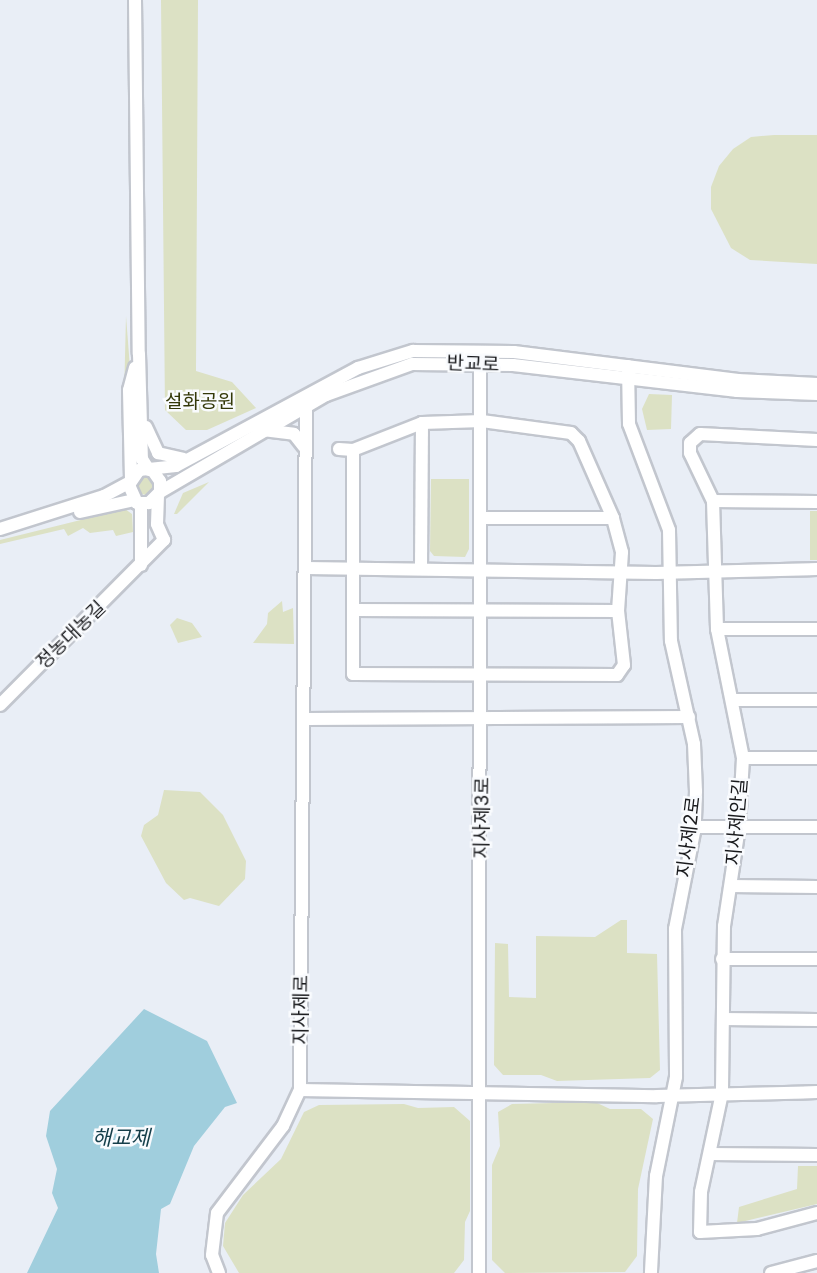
<!DOCTYPE html>
<meta charset="utf-8">
<style>
body{margin:0}
#map{position:relative;width:817px;height:1273px;overflow:hidden;background:#e9eef6;font-family:Inter,"Noto Sans KR",sans-serif}
div>[style]{position:absolute}
[style*='--x']{left:calc(var(--x)*1px);top:calc(var(--y)*1px);width:calc(var(--w)*1px);rotate:calc(var(--a)*1deg)}
.green>*{inset:0;background:#dce1c4;transform-origin:0 0}
.round{border-radius:50%}
.water>*{inset:0;background:#a0cedd}
.roads{filter:drop-shadow(2px 0 #c2c6ce) drop-shadow(-2px 0 #c2c6ce) drop-shadow(0 2px #c2c6ce) drop-shadow(0 -2px #c2c6ce)}
.minor>*{height:12px;margin:-6px;padding:0 6px;transform-origin:6px;border-radius:6px;background:#fff}
span{translate:-50% -50%;white-space:nowrap;text-align:center;line-height:1.15;-webkit-text-stroke:5px #f9fbfe;paint-order:stroke}
.street-label{font-size:19px;color:#191a1d}
.park-label{font-size:19px;color:#343909}
.water-label{font-size:21px;color:#143e4a;font-style:italic}
</style>
<div id="map">
<div class="green">
<i style="clip-path:polygon(161px 0,198px 0,196px 371px,232px 382px,256px 408px,207px 430px,186px 430px,165px 410px)"></i>
<i style="clip-path:polygon(774px 135px,817px 135px,817px 264px,750px 260px,731px 248px,711px 209px,711px 187px,719px 166px,733px 149px,751px 137px)"></i>
<i style="clip-path:polygon(126px 316px,130px 368px,124px 397px)"></i>
<i style="clip-path:polygon(649px 394px,672px 395px,671px 429px,647px 430px,642px 409px)"></i>
<i class="round" style="left:137px;top:477px;width:18px;height:18px"></i>
<i style="clip-path:polygon(431px 479px,469px 479px,469px 549px,465px 557px,434px 556px,430px 551px)"></i>
<i style="clip-path:polygon(209px 482px,177px 514px,174px 514px,183px 493px)"></i>
<i style="clip-path:polygon(125px 509px,132px 514px,133px 532px,116px 536px,113px 530px,90px 533px,83px 528px,68px 536px,64px 529px,0 544px,0 540px)"></i>
<i style="left:810px;top:511px;width:7px;height:49px"></i>
<i style="clip-path:polygon(282px 601px,283px 612px,293px 608px,294px 644px,253px 643px,267px 624px,268px 613px)"></i>
<i style="clip-path:polygon(177px 618px,192px 623px,202px 637px,178px 643px,170px 625px)"></i>
<i style="clip-path:polygon(164px 790px,200px 792px,223px 815px,246px 861px,245px 879px,219px 906px,190px 898px,184px 900px,166px 883px,141px 836px,144px 825px,158px 815px)"></i>
<i style="clip-path:polygon(621px 920px,627px 920px,627px 953px,657px 954px,660px 1070px,650px 1078px,557px 1081px,541px 1075px,503px 1075px,494px 1065px,495px 943px,508px 944px,509px 997px,536px 998px,536px 936px,595px 937px)"></i>
<i style="clip-path:polygon(595px 1102px,610px 1109px,641px 1109px,653px 1119px,638px 1189px,637px 1256px,625px 1272px,505px 1273px,492px 1260px,492px 1165px,500px 1146px,498px 1112px,512px 1104px)"></i>
<i style="clip-path:polygon(404px 1104px,418px 1108px,454px 1107px,470px 1121px,470px 1211px,465px 1222px,464px 1260px,454px 1273px,239px 1273px,223px 1246px,225px 1223px,243px 1195px,281px 1159px,304px 1112px,319px 1105px)"></i>
<i style="clip-path:polygon(798px 1166px,817px 1166px,817px 1204px,737px 1223px,739px 1207px,797px 1189px)"></i>
</div>
<div class="water">
<i style="clip-path:polygon(144px 1009px,207px 1041px,237px 1103px,225px 1107px,194px 1146px,170px 1204px,161px 1209px,156px 1254px,159px 1273px,27px 1273px,58px 1208px,52px 1193px,57px 1169px,46px 1136px,50px 1111px)"></i>
</div>
<div class="roads">
<div class="minor">
<i style="--x:135;--y:0;--w:354;--a:89.4"></i>
<i style="--x:139;--y:354;--w:105;--a:88.4"></i>
<i style="--x:142;--y:459;--w:13;--a:58"></i>
<i style="--x:628;--y:366;--w:58;--a:89"></i>
<i style="--x:629;--y:424;--w:113;--a:69.3"></i>
<i style="--x:669;--y:530;--w:111;--a:89"></i>
<i style="--x:671;--y:641;--w:106;--a:77.4"></i>
<i style="--x:694;--y:744;--w:47;--a:87.6"></i>
<i style="--x:696;--y:791;--w:36;--a:92"></i>
<i style="--x:695;--y:827;--w:104;--a:101.1"></i>
<i style="--x:675;--y:929;--w:148;--a:89.6"></i>
<i style="--x:676;--y:1077;--w:101;--a:101.4"></i>
<i style="--x:656;--y:1176;--w:97;--a:93"></i>
<i style="--x:146;--y:427;--w:29;--a:65"></i>
<i style="--x:158;--y:453;--w:26;--a:13"></i>
<i style="--x:263;--y:430;--w:31;--a:7"></i>
<i style="--x:294;--y:434;--w:16;--a:52"></i>
<i style="--x:817;--y:440;--w:117;--a:-177.1"></i>
<i style="--x:700;--y:434;--w:13;--a:138"></i>
<i style="--x:690;--y:443;--w:10;--a:90"></i>
<i style="--x:690;--y:453;--w:53;--a:64.4"></i>
<i style="--x:713;--y:501;--w:128;--a:88.2"></i>
<i style="--x:717;--y:629;--w:132;--a:78.6"></i>
<i style="--x:743;--y:758;--w:69;--a:93.3"></i>
<i style="--x:739;--y:827;--w:100;--a:98.6"></i>
<i style="--x:724;--y:926;--w:167;--a:90.7"></i>
<i style="--x:722;--y:1093;--w:101;--a:102"></i>
<i style="--x:701;--y:1192;--w:40;--a:91.4"></i>
<i style="--x:700;--y:1232;--w:57;--a:-3"></i>
<i style="--x:757;--y:1229;--w:62;--a:-14.9"></i>
<i style="--x:339;--y:449;--w:14;--a:4"></i>
<i style="--x:353;--y:450;--w:74;--a:-21.4"></i>
<i style="--x:353;--y:450;--w:224;--a:90"></i>
<i style="--x:353;--y:674;--w:264;--a:0.2"></i>
<i style="--x:617;--y:675;--w:12;--a:-55"></i>
<i style="--x:624;--y:665;--w:54;--a:-96.3"></i>
<i style="--x:618;--y:611;--w:59;--a:-86.1"></i>
<i style="--x:622;--y:552;--w:35;--a:-105"></i>
<i style="--x:613;--y:518;--w:84;--a:-113.8"></i>
<i style="--x:579;--y:441;--w:11;--a:-135"></i>
<i style="--x:571;--y:433;--w:90;--a:-172.3"></i>
<i style="--x:482;--y:421;--w:60;--a:178.1"></i>
<i style="--x:422;--y:423;--w:145;--a:90.4"></i>
<i style="--x:153;--y:471;--w:12;--a:55"></i>
<i style="--x:160;--y:481;--w:11;--a:90"></i>
<i style="--x:160;--y:492;--w:16;--a:135"></i>
<i style="--x:149;--y:503;--w:12;--a:180"></i>
<i style="--x:137;--y:503;--w:20;--a:-114"></i>
<i style="--x:129;--y:485;--w:18;--a:-56"></i>
<i style="--x:139;--y:470;--w:37;--a:-6"></i>
<i style="--x:176;--y:466;--w:207;--a:-28.3"></i>
<i style="--x:358;--y:368;--w:58;--a:-17.2"></i>
<i style="--x:413;--y:351;--w:101;--a:0.6"></i>
<i style="--x:514;--y:352;--w:226;--a:7.1"></i>
<i style="--x:738;--y:380;--w:79;--a:2.9"></i>
<i style="--x:131;--y:479;--w:89;--a:-91.3"></i>
<i style="--x:129;--y:390;--w:23;--a:-75"></i>
<i style="--x:160;--y:492;--w:192;--a:-30.3"></i>
<i style="--x:326;--y:395;--w:91;--a:-19.8"></i>
<i style="--x:412;--y:364;--w:101;--a:0.6"></i>
<i style="--x:513;--y:365;--w:226;--a:6.6"></i>
<i style="--x:737;--y:391;--w:80;--a:2.1"></i>
<i style="--x:713;--y:501;--w:104;--a:0.6"></i>
<i style="--x:141;--y:503;--w:62;--a:90"></i>
<i style="--x:80;--y:512;--w:55;--a:-12.5"></i>
<i style="--x:481;--y:518;--w:132;--a:0"></i>
<i style="--x:0;--y:529;--w:109;--a:-17.6"></i>
<i style="--x:104;--y:496;--w:30;--a:-28"></i>
<i style="--x:306;--y:568;--w:350;--a:0.8"></i>
<i style="--x:656;--y:573;--w:161;--a:-1.4"></i>
<i style="--x:354;--y:610;--w:264;--a:0.2"></i>
<i style="--x:717;--y:629;--w:100;--a:0"></i>
<i style="--x:732;--y:700;--w:85;--a:0"></i>
<i style="--x:0;--y:705;--w:233;--a:-45.2"></i>
<i style="--x:164;--y:540;--w:17;--a:-114"></i>
<i style="--x:157;--y:524;--w:28;--a:-88"></i>
<i style="--x:306;--y:719;--w:383;--a:-0.3"></i>
<i style="--x:743;--y:758;--w:74;--a:0"></i>
<i style="--x:695;--y:827;--w:122;--a:0"></i>
<i style="--x:731;--y:886;--w:86;--a:0.7"></i>
<i style="--x:722;--y:959;--w:95;--a:0"></i>
<i style="--x:723;--y:1019;--w:94;--a:0.6"></i>
<i style="--x:300;--y:1090;--w:357;--a:1"></i>
<i style="--x:657;--y:1096;--w:160;--a:-1.4"></i>
<i style="--x:710;--y:1154;--w:107;--a:0.5"></i>
<i style="--x:219;--y:1273;--w:19;--a:-111"></i>
<i style="--x:212;--y:1255;--w:42;--a:-83.2"></i>
<i style="--x:217;--y:1213;--w:109;--a:-52.8"></i>
<i style="--x:283;--y:1126;--w:40;--a:-65"></i>
<i style="--x:300;--y:1090;--w:683;--a:-89.5"></i>
<i style="--x:479;--y:1273;--w:910;--a:-89.94"></i>
<i style="--x:771;--y:1273;--w:48;--a:-14.6"></i>
</div>
</div>
<div class="street-label">
<span style="left:473px;top:364px;rotate:2deg">반교로</span>
<span style="left:71px;top:635px;rotate:-44deg">정농대농길</span>
<span style="left:482px;top:818px;rotate:-89deg">지사제3로</span>
<span style="left:737px;top:822px;rotate:-85deg">지사제안길</span>
<span style="left:689px;top:837px;rotate:-83deg">지사제2로</span>
<span style="left:301px;top:1010px;rotate:-89deg">지사제로</span>
</div>
<div class="park-label">
<span style="left:200px;top:402px">설화공원</span>
</div>
<div class="water-label">
<span style="left:121px;top:1138px">해교제</span>
</div>
</div>
